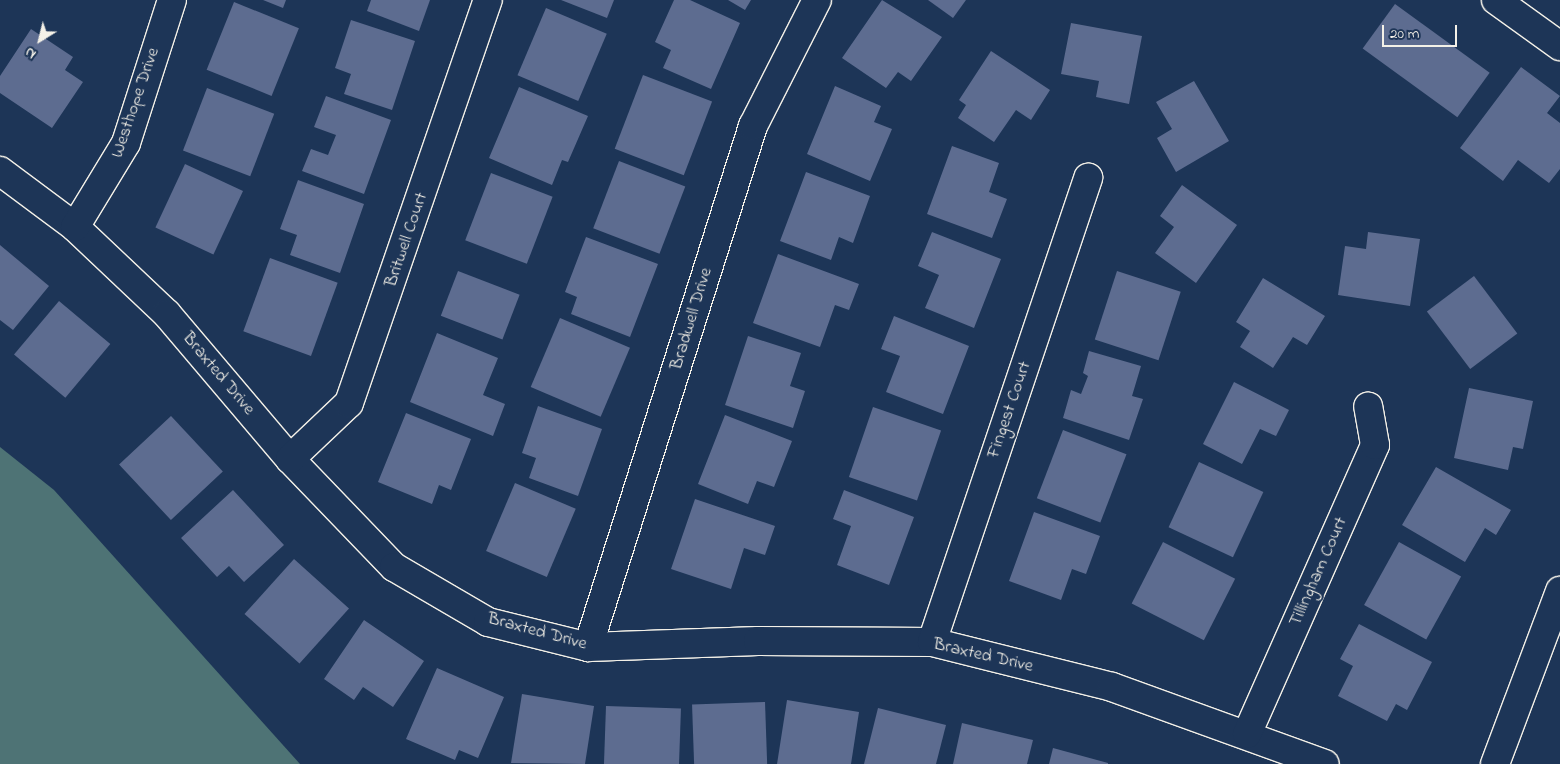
<!DOCTYPE html>
<style>
body{margin:0}
#map{position:relative;width:1560px;height:764px;overflow:hidden;background:#1d3557;font-family:"Indie Flower",sans-serif}
div>[style]{position:absolute}
[style*='--x']{left:calc(var(--x)*1px);top:calc(var(--y)*1px);width:calc(var(--w)*1px);rotate:calc(var(--a)*1deg)}
.green>*{inset:0;background:#4e7375}
.building>*{inset:0;background:#5d6c90;transform-origin:0 0}
.roads{filter:drop-shadow(1px 0 #f4f1e8) drop-shadow(-1px 0 #f4f1e8) drop-shadow(0 1px #f4f1e8) drop-shadow(0 -1px #f4f1e8)}
.minor>*{height:28px;margin:-14px;padding:0 14px;transform-origin:14px;border-radius:14px;background:#1d3557}
span{translate:-50% -50%;white-space:nowrap;text-align:center;line-height:1.15;-webkit-text-stroke:4px #1d3557;paint-order:stroke}
.street-label{font-size:18px;color:#f4f1e8}
.north{position:absolute;left:15px;top:15px;width:50px;height:50px;-webkit-text-stroke:4px #1d3557;paint-order:stroke;rotate:216deg;font-size:14px;font-weight:700;line-height:20px;text-align:center;color:#f4f1e8}
.north::after{content:'';display:block;margin:auto;width:18px;height:22px;background:#f4f1e8;clip-path:polygon(50% 0,100% 100%,50% 72%,0 100%)}
.scale{position:absolute;left:1382px;top:25px;width:75px;height:22px;box-sizing:border-box;border:2px solid #f4f1e8;border-top:0;padding-left:6px;font-size:15px;line-height:18px;white-space:nowrap;color:#f4f1e8;-webkit-text-stroke:4px #1d3557;paint-order:stroke}
</style>
<div id="map">
<div class="green">
<i style="clip-path:polygon(0 447px,54px 490px,300px 764px,0 764px)"></i>
</div>
<div class="building">
<i style="clip-path:polygon(263px 0,286px 0,283px 8px)"></i>
<i style="clip-path:polygon(371px 0,430px 0,419px 31px,367px 11px)"></i>
<i style="clip-path:polygon(561px 0,614px 0,607px 18px)"></i>
<i style="clip-path:polygon(674px 0,690px 0,740px 23px,711px 89px,663px 68px,671px 50px,655px 42px)"></i>
<i style="clip-path:polygon(728px 0,751px 0,745px 10px)"></i>
<i style="clip-path:polygon(882px 0,942px 37px,911px 81px,898px 72px,886px 88px,842px 58px)"></i>
<i style="clip-path:polygon(928px 0,966px 0,953px 18px)"></i>
<i style="left:234px;top:2px;width:70px;height:73px;rotate:22deg"></i>
<i style="left:1395px;top:4px;width:117px;height:55px;rotate:36deg"></i>
<i style="left:546px;top:8px;width:66px;height:73px;rotate:23deg"></i>
<i style="clip-path:polygon(351px 20px,415px 41px,392px 110px,344px 94px,351px 74px,335px 68px)"></i>
<i style="clip-path:polygon(1071px 23px,1142px 36px,1129px 104px,1096px 97px,1099px 81px,1061px 74px)"></i>
<i style="clip-path:polygon(31px 29px,73px 57px,65px 70px,83px 82px,52px 128px,0 93px,0 76px)"></i>
<i style="clip-path:polygon(991px 51px,1050px 90px,1031px 120px,1016px 110px,994px 142px,958px 118px,966px 105px,959px 100px)"></i>
<i style="clip-path:polygon(1521px 67px,1560px 96px,1547px 113px,1560px 123px,1560px 169px,1549px 183px,1518px 160px,1503px 181px,1460px 148px)"></i>
<i style="left:643px;top:75px;width:74px;height:79px;rotate:21deg"></i>
<i style="clip-path:polygon(1194px 81px,1229px 141px,1176px 172px,1157px 138px,1172px 129px,1156px 102px)"></i>
<i style="clip-path:polygon(835px 86px,881px 106px,874px 122px,892px 129px,870px 181px,807px 154px)"></i>
<i style="clip-path:polygon(519px 87px,588px 116px,568px 162px,562px 160px,552px 185px,489px 158px)"></i>
<i style="left:207px;top:88px;width:72px;height:67px;rotate:21deg"></i>
<i style="clip-path:polygon(326px 96px,391px 120px,364px 194px,302px 171px,311px 149px,328px 155px,336px 135px,314px 127px)"></i>
<i style="clip-path:polygon(952px 146px,999px 163px,989px 192px,1007px 199px,992px 238px,927px 214px)"></i>
<i style="left:619px;top:161px;width:71px;height:72px;rotate:21deg"></i>
<i style="left:185px;top:164px;width:64px;height:70px;rotate:25deg"></i>
<i style="clip-path:polygon(806px 172px,870px 196px,853px 243px,839px 237px,831px 260px,780px 241px)"></i>
<i style="left:491px;top:173px;width:66px;height:72px;rotate:21deg"></i>
<i style="clip-path:polygon(298px 180px,364px 204px,340px 273px,290px 255px,297px 235px,280px 229px)"></i>
<i style="clip-path:polygon(1182px 185px,1237px 225px,1196px 283px,1155px 253px,1174px 227px,1160px 216px)"></i>
<i style="clip-path:polygon(932px 232px,1001px 259px,974px 328px,925px 308px,939px 275px,918px 266px)"></i>
<i style="clip-path:polygon(1368px 232px,1420px 239px,1410px 306px,1338px 295px,1345px 246px,1366px 249px)"></i>
<i style="clip-path:polygon(586px 237px,658px 264px,630px 337px,571px 314px,577px 297px,565px 292px)"></i>
<i style="clip-path:polygon(0 245px,49px 286px,13px 330px,0 320px)"></i>
<i style="clip-path:polygon(778px 254px,859px 284px,849px 310px,835px 305px,820px 347px,753px 323px)"></i>
<i style="left:270px;top:258px;width:72px;height:78px;rotate:20deg"></i>
<i style="left:458px;top:271px;width:66px;height:48px;rotate:21deg"></i>
<i style="left:1117px;top:271px;width:67px;height:72px;rotate:18deg"></i>
<i style="left:1474px;top:276px;width:72px;height:59px;rotate:53deg"></i>
<i style="clip-path:polygon(1263px 278px,1325px 316px,1307px 345px,1293px 337px,1273px 368px,1240px 347px,1250px 331px,1236px 322px)"></i>
<i style="left:59px;top:301px;width:67px;height:70px;rotate:40deg"></i>
<i style="clip-path:polygon(894px 316px,969px 346px,943px 414px,886px 392px,900px 356px,881px 349px)"></i>
<i style="left:560px;top:318px;width:76px;height:75px;rotate:23deg"></i>
<i style="clip-path:polygon(437px 333px,498px 358px,483px 395px,505px 404px,493px 436px,410px 402px)"></i>
<i style="clip-path:polygon(748px 336px,801px 353px,790px 386px,805px 391px,793px 428px,725px 405px)"></i>
<i style="clip-path:polygon(1089px 351px,1141px 366px,1132px 396px,1143px 399px,1129px 440px,1063px 418px,1071px 390px,1081px 394px,1088px 376px,1083px 373px)"></i>
<i style="clip-path:polygon(1234px 382px,1289px 410px,1276px 436px,1260px 429px,1242px 464px,1203px 444px)"></i>
<i style="clip-path:polygon(1469px 388px,1533px 401px,1523px 449px,1513px 447px,1508px 470px,1454px 458px)"></i>
<i style="clip-path:polygon(538px 406px,602px 429px,578px 496px,529px 478px,536px 458px,522px 453px)"></i>
<i style="left:873px;top:407px;width:72px;height:74px;rotate:19deg"></i>
<i style="clip-path:polygon(406px 413px,471px 439px,451px 490px,439px 485px,432px 504px,378px 482px)"></i>
<i style="clip-path:polygon(725px 415px,792px 441px,774px 487px,757px 481px,748px 504px,698px 484px)"></i>
<i style="left:171px;top:416px;width:76px;height:71px;rotate:47deg"></i>
<i style="left:1063px;top:430px;width:68px;height:73px;rotate:21deg"></i>
<i style="left:1199px;top:462px;width:71px;height:72px;rotate:25deg"></i>
<i style="clip-path:polygon(1436px 467px,1511px 510px,1496px 535px,1485px 528px,1465px 562px,1402px 525px)"></i>
<i style="left:515px;top:483px;width:66px;height:74px;rotate:23deg"></i>
<i style="clip-path:polygon(233px 490px,284px 545px,244px 582px,229px 566px,217px 577px,181px 538px)"></i>
<i style="clip-path:polygon(844px 490px,914px 517px,889px 585px,837px 565px,851px 526px,833px 519px)"></i>
<i style="clip-path:polygon(695px 499px,775px 526px,765px 555px,744px 548px,731px 589px,671px 569px)"></i>
<i style="clip-path:polygon(1034px 512px,1100px 536px,1086px 574px,1072px 569px,1061px 600px,1009px 581px)"></i>
<i style="left:1163px;top:542px;width:81px;height:69px;rotate:27deg"></i>
<i style="left:1399px;top:542px;width:71px;height:72px;rotate:29deg"></i>
<i style="left:294px;top:559px;width:74px;height:74px;rotate:42deg"></i>
<i style="clip-path:polygon(364px 620px,424px 661px,393px 707px,363px 687px,354px 700px,324px 679px)"></i>
<i style="clip-path:polygon(1359px 624px,1432px 662px,1407px 710px,1396px 704px,1387px 721px,1338px 696px,1353px 666px,1340px 659px)"></i>
<i style="clip-path:polygon(437px 668px,504px 697px,478px 758px,459px 750px,455px 760px,406px 739px)"></i>
<i style="clip-path:polygon(522px 694px,594px 706px,585px 764px,511px 763px)"></i>
<i style="clip-path:polygon(787px 700px,859px 712px,851px 764px,777px 764px)"></i>
<i style="left:765px;top:702px;width:62px;height:73px;rotate:88deg"></i>
<i style="left:606px;top:706px;width:75px;height:58px;rotate:2deg"></i>
<i style="clip-path:polygon(878px 708px,946px 725px,936px 764px,864px 764px)"></i>
<i style="clip-path:polygon(962px 723px,1033px 740px,1027px 764px,953px 764px)"></i>
<i style="clip-path:polygon(1053px 748px,1108px 763px,1108px 764px,1049px 764px)"></i>
</div>
<div class="roads">
<div class="minor">
<i style="--x:1496;--y:0;--w:79;--a:35.7"></i>
<i style="--x:0;--y:171;--w:94;--a:36.7"></i>
<i style="--x:75;--y:227;--w:127;--a:43.4"></i>
<i style="--x:167;--y:314;--w:190;--a:49.7"></i>
<i style="--x:290;--y:459;--w:150;--a:46.1"></i>
<i style="--x:394;--y:567;--w:109;--a:30.3"></i>
<i style="--x:488;--y:622;--w:103;--a:14"></i>
<i style="--x:588;--y:647;--w:170;--a:-2"></i>
<i style="--x:758;--y:641;--w:174;--a:0.3"></i>
<i style="--x:932;--y:642;--w:186;--a:14"></i>
<i style="--x:1112;--y:687;--w:226;--a:19.9"></i>
<i style="--x:75;--y:227;--w:98;--a:-58.7"></i>
<i style="--x:126;--y:143;--w:150;--a:-72.2"></i>
<i style="--x:290;--y:459;--w:81;--a:-43.5"></i>
<i style="--x:349;--y:403;--w:426;--a:-71"></i>
<i style="--x:932;--y:642;--w:490;--a:-71.4"></i>
<i style="--x:588;--y:647;--w:547;--a:-72.43"></i>
<i style="--x:753;--y:126;--w:141;--a:-63.1"></i>
<i style="--x:1247;--y:734;--w:316;--a:-66.1"></i>
<i style="--x:1375;--y:445;--w:39;--a:-100"></i>
<i style="--x:1495;--y:764;--w:185;--a:-69.4"></i>
</div>
</div>
<div class="street-label">
<span style="left:136px;top:103px;rotate:-71deg">Westhope Drive</span>
<span style="left:407px;top:240px;rotate:-71deg">Britwell Court</span>
<span style="left:692px;top:319px;rotate:-73deg">Bradwell Drive</span>
<span style="left:218px;top:374px;rotate:50deg">Braxted Drive</span>
<span style="left:1010px;top:410px;rotate:-71deg">Fingest Court</span>
<span style="left:1319px;top:572px;rotate:-66deg">Tillingham Court</span>
<span style="left:537px;top:632px;rotate:15deg">Braxted Drive</span>
<span style="left:983px;top:656px;rotate:13deg">Braxted Drive</span>
</div>
<div class="north">N</div>
<div class="scale">20 m</div>
</div>
